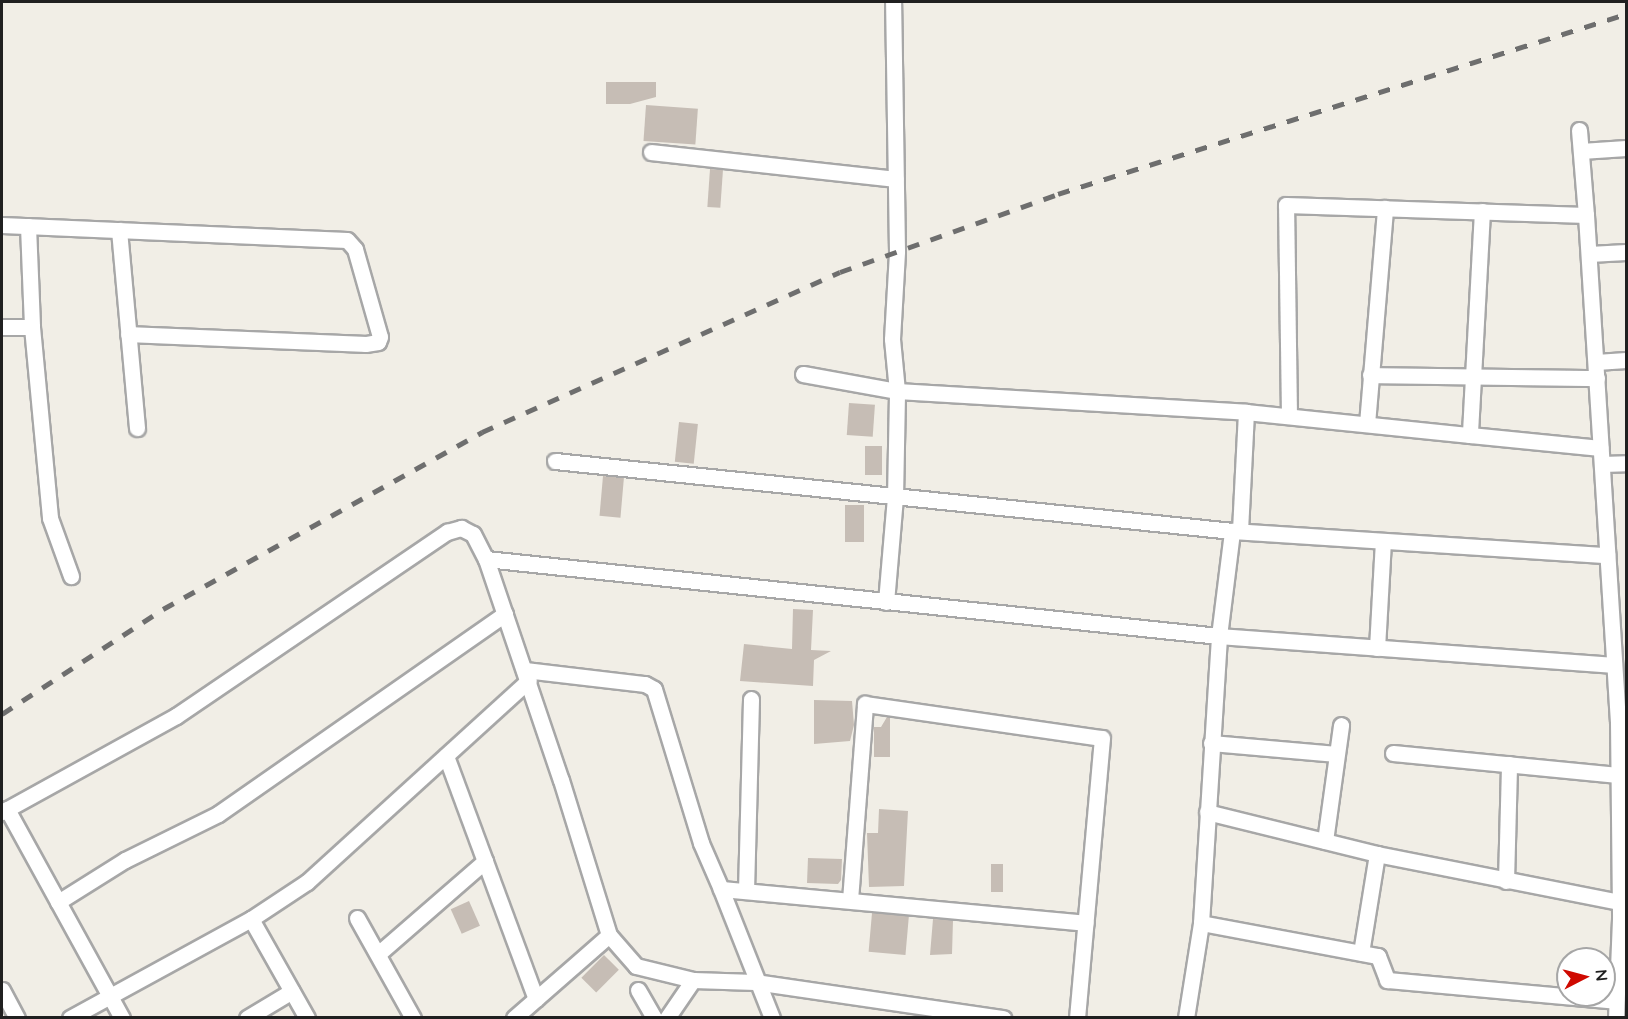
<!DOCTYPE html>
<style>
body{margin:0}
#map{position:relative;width:1628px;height:1019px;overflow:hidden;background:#f1eee6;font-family:Quicksand,sans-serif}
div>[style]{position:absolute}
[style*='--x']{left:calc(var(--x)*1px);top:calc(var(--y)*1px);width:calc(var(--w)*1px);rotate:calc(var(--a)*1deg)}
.building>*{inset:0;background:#c6bdb5;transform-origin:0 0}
.roads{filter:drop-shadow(2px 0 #a7a7a7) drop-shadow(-2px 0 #a7a7a7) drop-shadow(0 2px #a7a7a7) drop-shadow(0 -2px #a7a7a7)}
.minor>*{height:15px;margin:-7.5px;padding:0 7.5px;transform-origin:7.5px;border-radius:7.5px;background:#fff}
.rail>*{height:4.5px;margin-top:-2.25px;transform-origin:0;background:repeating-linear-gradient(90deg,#6e6e6e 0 12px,transparent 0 24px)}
span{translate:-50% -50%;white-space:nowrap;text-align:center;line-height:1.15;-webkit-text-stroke:5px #fff;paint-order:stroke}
.frame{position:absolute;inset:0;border:3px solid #202020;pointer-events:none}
.north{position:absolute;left:1556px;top:947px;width:60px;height:60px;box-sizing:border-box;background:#fff;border:2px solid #a6a6a6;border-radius:50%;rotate:84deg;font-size:16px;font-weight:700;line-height:24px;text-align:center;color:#202020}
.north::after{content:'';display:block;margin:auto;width:21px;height:27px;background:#cf0900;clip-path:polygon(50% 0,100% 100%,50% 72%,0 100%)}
</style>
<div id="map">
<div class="building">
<i style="clip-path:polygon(606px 82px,656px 82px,656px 97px,630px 104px,606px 104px)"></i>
<i style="left:646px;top:105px;width:52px;height:36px;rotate:4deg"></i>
<i style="left:710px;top:169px;width:13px;height:38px;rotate:4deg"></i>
<i style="left:849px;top:403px;width:26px;height:32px;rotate:4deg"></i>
<i style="left:679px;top:422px;width:19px;height:40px;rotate:6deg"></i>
<i style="left:865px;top:446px;width:17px;height:29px"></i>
<i style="left:603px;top:476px;width:21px;height:40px;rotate:5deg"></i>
<i style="left:845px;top:505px;width:19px;height:37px"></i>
<i style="clip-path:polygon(793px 609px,813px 610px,811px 650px,831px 651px,814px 660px,813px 686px,740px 681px,744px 644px,792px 649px)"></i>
<i style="clip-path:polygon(814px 700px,852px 701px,854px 725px,850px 741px,814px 744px)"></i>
<i style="clip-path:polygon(887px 717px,890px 717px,890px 757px,874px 757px,874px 727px,881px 727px)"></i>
<i style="clip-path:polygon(879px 809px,908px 811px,904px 886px,869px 887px,867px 833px,878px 833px)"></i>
<i style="clip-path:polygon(808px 858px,842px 859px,841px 880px,838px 884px,807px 883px)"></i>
<i style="left:991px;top:864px;width:12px;height:28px"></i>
<i style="left:469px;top:901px;width:27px;height:20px;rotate:66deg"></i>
<i style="left:872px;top:913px;width:37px;height:39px;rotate:5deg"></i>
<i style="clip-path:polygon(933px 919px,953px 920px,952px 954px,930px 955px)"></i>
<i style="left:604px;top:955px;width:21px;height:32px;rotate:45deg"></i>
</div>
<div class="roads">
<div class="minor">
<i style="--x:1579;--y:130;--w:85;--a:85.3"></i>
<i style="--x:1581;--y:151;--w:45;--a:-3.8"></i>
<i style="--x:651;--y:152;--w:246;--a:6.3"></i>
<i style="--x:1482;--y:211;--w:224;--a:93.1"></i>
<i style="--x:1470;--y:435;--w:131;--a:5.7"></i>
<i style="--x:2;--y:225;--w:345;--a:2.5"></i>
<i style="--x:347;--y:240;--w:12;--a:48"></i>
<i style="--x:355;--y:249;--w:91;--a:74.1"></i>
<i style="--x:380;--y:337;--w:5;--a:112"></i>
<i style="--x:378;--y:342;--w:13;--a:171"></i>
<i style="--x:365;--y:344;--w:237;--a:-177.6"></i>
<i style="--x:28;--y:226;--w:101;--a:87.7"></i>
<i style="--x:32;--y:327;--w:192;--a:84.6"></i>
<i style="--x:50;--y:518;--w:62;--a:70.1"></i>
<i style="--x:119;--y:230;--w:199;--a:84.8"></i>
<i style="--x:1589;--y:254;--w:37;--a:-3"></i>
<i style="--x:2;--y:327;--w:30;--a:0"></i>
<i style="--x:1596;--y:362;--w:30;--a:-4"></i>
<i style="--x:803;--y:374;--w:96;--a:10.3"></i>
<i style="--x:897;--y:391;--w:350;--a:3.4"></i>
<i style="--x:1246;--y:412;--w:119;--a:92.9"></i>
<i style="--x:1370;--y:375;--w:227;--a:0.8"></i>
<i style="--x:1246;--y:412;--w:225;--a:5.9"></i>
<i style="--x:1289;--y:416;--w:211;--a:-90.8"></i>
<i style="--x:1286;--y:205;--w:300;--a:1.9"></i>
<i style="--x:1586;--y:215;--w:508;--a:86.39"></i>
<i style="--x:1618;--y:722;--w:197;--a:89.4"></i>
<i style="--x:1620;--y:919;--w:99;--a:92.3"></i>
<i style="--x:1367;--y:424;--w:217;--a:-85.2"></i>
<i style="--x:555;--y:461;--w:681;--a:5.9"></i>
<i style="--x:1232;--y:531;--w:376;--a:3.7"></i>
<i style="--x:1602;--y:464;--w:24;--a:-2"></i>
<i style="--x:486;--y:559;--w:737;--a:6"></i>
<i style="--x:1219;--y:636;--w:396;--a:4.2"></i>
<i style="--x:886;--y:602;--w:104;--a:-85.1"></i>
<i style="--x:895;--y:498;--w:107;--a:-88.9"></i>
<i style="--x:897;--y:391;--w:52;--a:-95.5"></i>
<i style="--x:892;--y:339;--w:88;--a:-86.7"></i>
<i style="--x:897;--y:251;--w:249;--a:-90.9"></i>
<i style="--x:1377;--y:648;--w:107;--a:-86.8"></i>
<i style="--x:525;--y:670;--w:121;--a:6.7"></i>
<i style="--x:645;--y:684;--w:10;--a:29"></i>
<i style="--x:654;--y:689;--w:161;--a:73"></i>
<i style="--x:701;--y:843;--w:50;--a:66.5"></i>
<i style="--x:1211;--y:743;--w:126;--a:5"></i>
<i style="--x:1393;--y:753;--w:226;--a:5.6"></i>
<i style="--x:446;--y:756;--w:259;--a:69.7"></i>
<i style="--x:7;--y:809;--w:239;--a:61.2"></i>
<i style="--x:2;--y:812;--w:199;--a:-28.9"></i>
<i style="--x:176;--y:716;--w:328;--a:-34.2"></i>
<i style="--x:447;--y:532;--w:15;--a:-16"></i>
<i style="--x:461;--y:528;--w:13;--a:27"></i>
<i style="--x:473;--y:534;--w:28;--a:63"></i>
<i style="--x:486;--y:559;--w:233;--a:71.3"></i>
<i style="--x:561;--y:780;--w:162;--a:72.8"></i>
<i style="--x:609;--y:935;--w:41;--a:48.9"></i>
<i style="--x:636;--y:966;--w:59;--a:13.8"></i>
<i style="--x:693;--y:980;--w:62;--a:1.8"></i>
<i style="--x:755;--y:982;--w:251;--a:8.3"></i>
<i style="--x:1207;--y:812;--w:175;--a:13.9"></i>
<i style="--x:1377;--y:854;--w:100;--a:99.2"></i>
<i style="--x:1325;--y:841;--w:117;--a:-82.1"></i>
<i style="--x:1377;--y:854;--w:248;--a:11.2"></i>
<i style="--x:1506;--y:881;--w:117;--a:-88.5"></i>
<i style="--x:746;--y:891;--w:192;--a:-88.5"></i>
<i style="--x:850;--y:900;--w:197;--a:-85.6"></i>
<i style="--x:865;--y:704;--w:239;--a:8.2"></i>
<i style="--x:1102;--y:738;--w:281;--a:95.1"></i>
<i style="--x:58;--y:902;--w:79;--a:-32.1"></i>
<i style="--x:125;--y:860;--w:104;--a:-26.3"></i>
<i style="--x:218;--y:814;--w:350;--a:-34.9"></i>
<i style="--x:357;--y:918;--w:115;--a:60.8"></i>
<i style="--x:251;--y:919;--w:114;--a:60.5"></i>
<i style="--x:1201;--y:923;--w:180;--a:10.6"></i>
<i style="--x:1378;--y:956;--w:26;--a:69"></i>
<i style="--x:1387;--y:980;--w:230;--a:5.2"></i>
<i style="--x:378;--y:954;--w:142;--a:-41"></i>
<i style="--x:2;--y:990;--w:32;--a:62"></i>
<i style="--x:638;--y:990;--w:32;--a:60"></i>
<i style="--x:70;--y:1018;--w:206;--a:-28.7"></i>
<i style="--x:251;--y:919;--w:67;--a:-33.5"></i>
<i style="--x:307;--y:882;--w:300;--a:-42.3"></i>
<i style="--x:247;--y:1018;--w:52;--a:-31"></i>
<i style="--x:514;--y:1018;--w:126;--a:-41.1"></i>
<i style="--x:667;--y:1018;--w:46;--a:-55.6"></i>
<i style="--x:772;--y:1018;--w:139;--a:-111.6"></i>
<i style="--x:721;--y:889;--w:366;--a:5.3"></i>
<i style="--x:1186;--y:1018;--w:96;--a:-81"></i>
<i style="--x:1201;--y:923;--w:288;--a:-86.4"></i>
<i style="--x:1219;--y:636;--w:106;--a:-82.9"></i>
</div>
</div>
<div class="rail">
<i style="--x:2;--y:714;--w:192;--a:-33.1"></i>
<i style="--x:163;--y:609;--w:365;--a:-29"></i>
<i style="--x:482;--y:432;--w:392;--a:-24.1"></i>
<i style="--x:840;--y:272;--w:232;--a:-19.7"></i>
<i style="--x:1058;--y:194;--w:596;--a:-17.58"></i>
</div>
<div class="frame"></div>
<div class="north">N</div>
</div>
